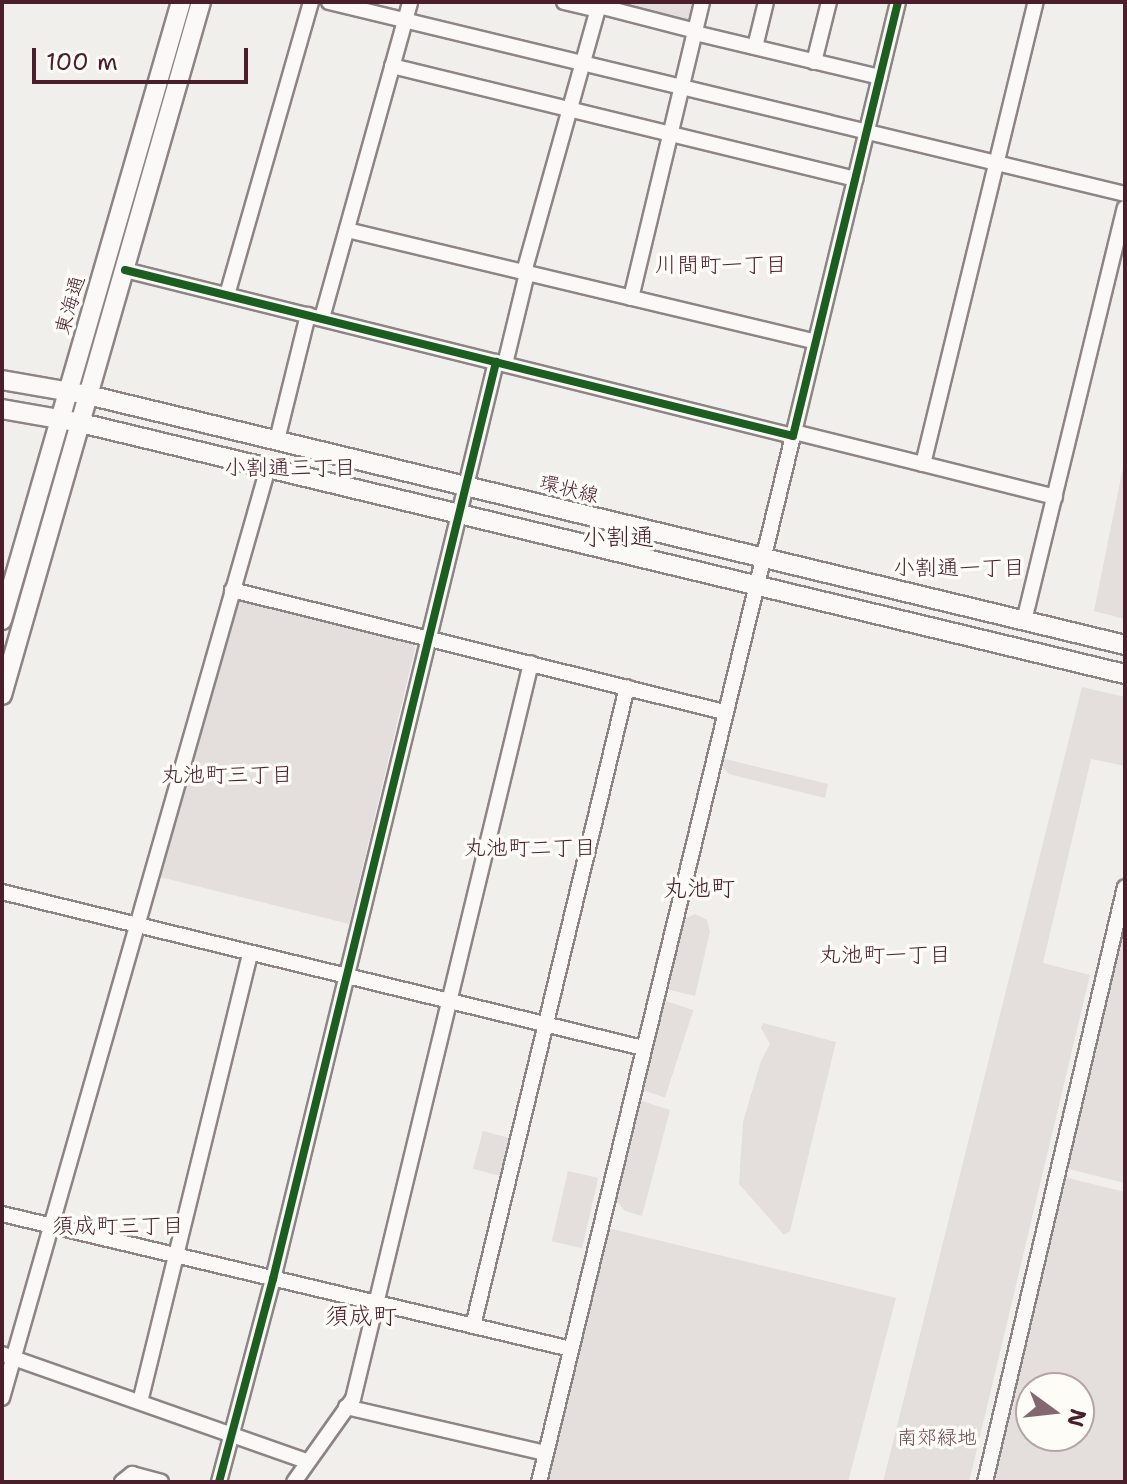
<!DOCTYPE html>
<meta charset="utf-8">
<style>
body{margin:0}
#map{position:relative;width:1127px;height:1484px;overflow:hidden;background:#f1efec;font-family:"Shantell Sans","Klee One",sans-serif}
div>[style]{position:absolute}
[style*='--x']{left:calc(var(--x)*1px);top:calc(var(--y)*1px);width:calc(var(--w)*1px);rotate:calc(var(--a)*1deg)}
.built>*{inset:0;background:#e4dedd}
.green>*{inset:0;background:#e4dedc;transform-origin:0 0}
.roads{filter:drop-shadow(2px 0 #8d8485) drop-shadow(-2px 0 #8d8485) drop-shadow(0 2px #8d8485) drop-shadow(0 -2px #8d8485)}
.minor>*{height:14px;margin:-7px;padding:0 7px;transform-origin:7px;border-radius:7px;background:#faf9f7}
.major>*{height:18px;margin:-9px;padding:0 9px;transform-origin:9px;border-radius:9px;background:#faf9f7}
.cycleway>*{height:8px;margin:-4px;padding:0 4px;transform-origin:4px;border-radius:4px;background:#1b5e20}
span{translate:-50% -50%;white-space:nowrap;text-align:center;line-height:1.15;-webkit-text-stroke:7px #fdfcf7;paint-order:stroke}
.street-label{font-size:20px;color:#4a1f2b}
.park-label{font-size:20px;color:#6e4b54}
.neighbourhood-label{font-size:22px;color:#4a1f2b}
.quarter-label{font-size:24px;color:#4a1f2b}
.frame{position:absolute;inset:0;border:4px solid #4a1f2b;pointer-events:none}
.north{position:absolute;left:1015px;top:1372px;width:80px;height:80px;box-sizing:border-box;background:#fdfcf7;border:2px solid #b5a4a5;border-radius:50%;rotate:105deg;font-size:22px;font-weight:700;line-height:32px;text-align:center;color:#4a1f2b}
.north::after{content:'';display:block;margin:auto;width:28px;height:36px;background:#84686f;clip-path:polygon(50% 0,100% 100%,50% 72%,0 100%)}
.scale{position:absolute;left:32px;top:48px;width:216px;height:36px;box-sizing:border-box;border:4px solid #4a1f2b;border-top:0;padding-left:10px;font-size:24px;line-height:28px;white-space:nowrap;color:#4a1f2b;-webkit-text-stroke:6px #fdfcf7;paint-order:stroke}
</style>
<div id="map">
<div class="built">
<i style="clip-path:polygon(1125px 457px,1125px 619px,1094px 611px)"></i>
<i style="clip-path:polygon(1125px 915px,1125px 1183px,1065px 1168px)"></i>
<i style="clip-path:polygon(evenodd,1060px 1176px,1125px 1192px,1125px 1482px,990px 1482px,1060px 1176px,1031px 1388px,1079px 1388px,1079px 1436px,1031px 1436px,1031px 1388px)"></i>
<i style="clip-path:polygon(608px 1228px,896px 1298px,848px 1482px,547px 1482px)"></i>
</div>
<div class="green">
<i style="clip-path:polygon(610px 2px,696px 2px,687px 23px)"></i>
<i style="clip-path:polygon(241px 601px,413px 643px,415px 648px,349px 924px,156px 876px,233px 609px)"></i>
<i style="clip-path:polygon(1082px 687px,1125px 697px,1125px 766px,1091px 759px,1043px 963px,1090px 975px,969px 1482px,883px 1482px)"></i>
<i style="clip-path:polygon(721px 758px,828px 784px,825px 798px,729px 774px,719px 764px)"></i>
<i style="clip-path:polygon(695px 914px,707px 920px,710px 931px,695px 996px,666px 989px,682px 920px)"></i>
<i style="left:663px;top:1000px;width:32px;height:92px;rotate:18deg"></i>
<i style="clip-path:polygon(763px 1023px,836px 1042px,790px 1231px,784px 1235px,739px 1184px,743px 1122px,761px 1061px,770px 1044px,761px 1028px)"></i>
<i style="clip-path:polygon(639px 1100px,670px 1110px,642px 1216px,625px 1211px,615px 1199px)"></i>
<i style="left:483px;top:1131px;width:28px;height:39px;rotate:15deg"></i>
<i style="left:568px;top:1171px;width:31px;height:72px;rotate:13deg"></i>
</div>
<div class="roads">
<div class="minor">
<i style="--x:329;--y:2;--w:819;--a:13.56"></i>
<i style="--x:564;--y:2;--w:35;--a:13"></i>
<i style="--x:599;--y:6;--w:100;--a:14.5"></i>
<i style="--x:695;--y:33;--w:190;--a:13.4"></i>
<i style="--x:755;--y:47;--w:46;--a:-76.3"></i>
<i style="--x:814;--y:62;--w:62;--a:-76"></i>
<i style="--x:392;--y:66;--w:477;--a:13.7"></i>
<i style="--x:347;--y:230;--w:482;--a:13.4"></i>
<i style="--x:125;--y:270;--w:688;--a:13.96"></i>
<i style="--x:793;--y:436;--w:447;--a:-76.4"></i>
<i style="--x:524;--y:272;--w:280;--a:-74.3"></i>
<i style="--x:227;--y:295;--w:305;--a:-74"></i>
<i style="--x:631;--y:298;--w:304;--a:-76.5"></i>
<i style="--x:322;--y:318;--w:328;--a:-74.4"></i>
<i style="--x:505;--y:364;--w:94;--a:-76.4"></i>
<i style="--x:794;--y:432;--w:133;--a:13.9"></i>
<i style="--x:923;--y:464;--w:476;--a:-76.3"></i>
<i style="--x:277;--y:440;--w:129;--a:-76.1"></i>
<i style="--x:923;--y:464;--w:136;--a:14"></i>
<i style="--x:232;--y:590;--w:507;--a:13.93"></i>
<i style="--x:1024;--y:621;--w:425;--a:-76.3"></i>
<i style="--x:2;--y:892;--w:660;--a:13.68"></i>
<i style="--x:2;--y:1214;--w:585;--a:13.35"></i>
<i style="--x:473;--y:1326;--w:657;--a:-76.45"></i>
<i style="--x:2;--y:1354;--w:322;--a:19.4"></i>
<i style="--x:2;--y:1398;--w:967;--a:-74.04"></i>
<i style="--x:140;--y:1402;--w:462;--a:-76.2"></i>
<i style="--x:346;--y:1407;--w:205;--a:13"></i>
<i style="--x:122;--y:1482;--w:13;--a:-39"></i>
<i style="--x:132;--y:1474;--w:30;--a:15"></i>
<i style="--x:219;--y:1482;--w:210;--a:-75.1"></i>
<i style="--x:273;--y:1279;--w:944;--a:-76.33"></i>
<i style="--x:294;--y:1482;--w:102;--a:-54.6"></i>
<i style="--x:353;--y:1399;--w:757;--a:-76.4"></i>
<i style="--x:539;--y:1482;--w:1076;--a:-76.35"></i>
<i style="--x:985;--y:1482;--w:611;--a:-76.76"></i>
</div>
<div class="major">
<i style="--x:2;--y:380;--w:87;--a:9.9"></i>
<i style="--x:88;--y:395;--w:1067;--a:13.55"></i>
<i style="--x:2;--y:409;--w:80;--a:10"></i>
<i style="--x:81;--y:423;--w:1074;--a:13.52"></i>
<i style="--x:2;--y:620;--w:643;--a:-73.85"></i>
<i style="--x:2;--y:695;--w:721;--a:-73.98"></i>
</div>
</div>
<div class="cycleway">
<i style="--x:125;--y:270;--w:688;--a:13.96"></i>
<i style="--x:793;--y:436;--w:447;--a:-76.4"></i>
<i style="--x:219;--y:1482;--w:210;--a:-75.1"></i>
<i style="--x:273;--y:1279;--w:944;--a:-76.33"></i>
</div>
<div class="street-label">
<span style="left:70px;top:305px;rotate:-74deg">東海通</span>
<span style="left:569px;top:489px;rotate:14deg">環状線</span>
</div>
<div class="park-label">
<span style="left:937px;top:1437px">南郊緑地</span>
</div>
<div class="neighbourhood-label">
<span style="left:721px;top:265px">川間町一丁目</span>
<span style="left:290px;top:468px">小割通三丁目</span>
<span style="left:959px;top:568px">小割通一丁目</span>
<span style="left:227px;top:775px">丸池町三丁目</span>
<span style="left:530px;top:848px">丸池町二丁目</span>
<span style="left:885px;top:955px">丸池町一丁目</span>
<span style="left:118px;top:1226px">須成町三丁目</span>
</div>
<div class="quarter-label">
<span style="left:618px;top:538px">小割通</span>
<span style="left:699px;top:889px">丸池町</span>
<span style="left:361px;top:1317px">須成町</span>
</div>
<div class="frame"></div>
<div class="north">N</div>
<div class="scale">100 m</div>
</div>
